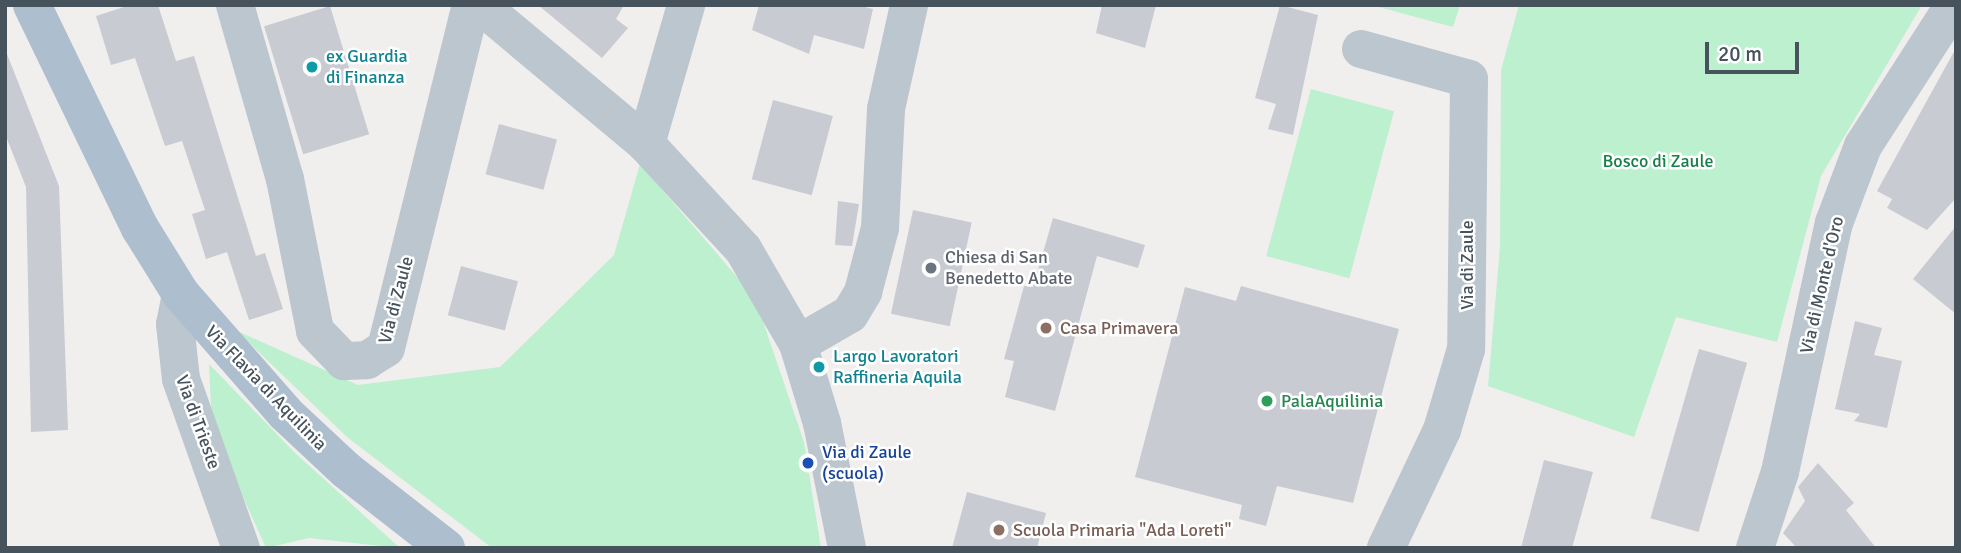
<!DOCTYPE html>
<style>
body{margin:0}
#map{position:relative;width:1961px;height:553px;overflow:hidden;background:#f1eeee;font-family:Signika,sans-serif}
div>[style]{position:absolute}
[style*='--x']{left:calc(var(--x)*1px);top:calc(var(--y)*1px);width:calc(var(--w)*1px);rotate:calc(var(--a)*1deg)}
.green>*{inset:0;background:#bcf0cf;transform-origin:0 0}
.building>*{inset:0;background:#c8cbd1;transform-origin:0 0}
.minor>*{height:38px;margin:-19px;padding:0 19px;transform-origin:19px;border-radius:19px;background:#bcc6ce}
.major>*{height:38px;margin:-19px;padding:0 19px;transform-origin:19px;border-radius:19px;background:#adbece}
.dots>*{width:19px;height:19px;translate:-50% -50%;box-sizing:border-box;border:4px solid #fff;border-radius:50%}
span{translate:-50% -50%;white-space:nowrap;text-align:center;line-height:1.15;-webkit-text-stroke:5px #fff;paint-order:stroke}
.culture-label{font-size:18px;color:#0d838f}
.left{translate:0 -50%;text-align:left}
.park-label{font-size:18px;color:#157f48}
.worship-label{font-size:18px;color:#5b616d}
.street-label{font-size:18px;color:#46525c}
.education-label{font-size:18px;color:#785e54}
.leisure-label{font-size:18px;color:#27864d}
.transit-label{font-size:18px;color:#164399}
.frame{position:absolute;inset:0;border:7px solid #46525c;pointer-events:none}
.scale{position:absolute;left:1705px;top:42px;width:94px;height:32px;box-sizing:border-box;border:4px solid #46525c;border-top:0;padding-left:9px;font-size:21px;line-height:24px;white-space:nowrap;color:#46525c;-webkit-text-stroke:5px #fff;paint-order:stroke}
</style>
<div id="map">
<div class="green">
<i style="clip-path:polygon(1371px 5px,1460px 5px,1453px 27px)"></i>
<i style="clip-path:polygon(1519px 5px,1922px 5px,1821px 176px,1777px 342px,1676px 317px,1634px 437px,1488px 386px,1500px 247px,1501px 70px)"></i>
<i style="left:1311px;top:89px;width:86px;height:173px;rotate:15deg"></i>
<i style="clip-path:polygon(640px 164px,755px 298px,804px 442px,821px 548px,492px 548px,347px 437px,237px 331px,358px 385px,500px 367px,614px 255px)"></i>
<i style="clip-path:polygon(209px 364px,294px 452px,400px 548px,309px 538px,266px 548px,212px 428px)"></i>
</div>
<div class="building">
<i style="clip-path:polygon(130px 5px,158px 5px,176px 61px,194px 56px,256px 256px,265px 253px,283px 309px,249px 320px,227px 252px,206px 259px,192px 214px,205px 210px,182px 141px,165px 146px,135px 58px,111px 65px,96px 16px)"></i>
<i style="clip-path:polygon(538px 5px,624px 5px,616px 19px,628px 28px,602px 58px)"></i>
<i style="clip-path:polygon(759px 5px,857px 5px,873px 9px,864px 49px,814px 35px,809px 54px,752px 30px)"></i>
<i style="clip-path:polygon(1102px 5px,1156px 5px,1145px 48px,1096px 33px)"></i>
<i style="clip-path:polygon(1280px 5px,1318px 15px,1293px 135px,1268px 129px,1276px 104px,1255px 98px)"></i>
<i style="left:330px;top:6px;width:134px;height:69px;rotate:73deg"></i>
<i style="clip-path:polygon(1956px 48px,1956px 198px,1927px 230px,1887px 208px,1892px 199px,1877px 191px)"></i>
<i style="clip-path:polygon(7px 54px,59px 186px,68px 430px,31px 432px,26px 187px,5px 134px)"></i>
<i style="left:773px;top:100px;width:62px;height:82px;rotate:15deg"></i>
<i style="left:499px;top:124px;width:60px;height:52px;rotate:15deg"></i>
<i style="clip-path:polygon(838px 201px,859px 204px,852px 246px,835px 245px)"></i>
<i style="left:913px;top:210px;width:60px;height:106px;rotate:12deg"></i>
<i style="clip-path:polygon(1053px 218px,1145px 245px,1138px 268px,1097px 256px,1055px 411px,1005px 397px,1014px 361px,1004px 359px,1024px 286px,1033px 287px)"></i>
<i style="clip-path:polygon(1956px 226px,1956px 314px,1913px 279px)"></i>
<i style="left:461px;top:266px;width:59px;height:51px;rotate:15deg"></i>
<i style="clip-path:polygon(1241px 286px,1399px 329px,1353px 503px,1277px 486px,1266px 526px,1239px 519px,1242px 505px,1135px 477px,1185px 287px,1236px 301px)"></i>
<i style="clip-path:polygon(1855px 321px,1882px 328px,1874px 355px,1902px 361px,1887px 428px,1854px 421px,1860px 414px,1835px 409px)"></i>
<i style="left:1699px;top:349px;width:50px;height:176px;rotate:16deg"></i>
<i style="clip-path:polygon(1544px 460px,1593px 472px,1572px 548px,1521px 548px)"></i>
<i style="clip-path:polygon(1818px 463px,1854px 503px,1846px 510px,1876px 548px,1797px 548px,1783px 533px,1805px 501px,1798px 487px)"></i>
<i style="clip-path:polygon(967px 492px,1046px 513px,1037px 548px,952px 548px)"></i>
</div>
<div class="minor">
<i style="--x:235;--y:5;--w:181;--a:74"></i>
<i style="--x:285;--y:179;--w:155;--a:78.8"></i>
<i style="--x:315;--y:331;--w:42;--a:46"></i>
<i style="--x:344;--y:361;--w:23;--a:-2"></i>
<i style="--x:367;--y:360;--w:22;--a:-32"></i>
<i style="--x:386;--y:348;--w:353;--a:-76.1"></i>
<i style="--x:480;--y:5;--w:217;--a:39.9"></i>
<i style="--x:646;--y:144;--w:143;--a:47.3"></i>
<i style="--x:743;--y:249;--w:110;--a:59.9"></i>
<i style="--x:798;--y:344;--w:83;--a:73.1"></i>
<i style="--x:822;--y:423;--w:127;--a:78.7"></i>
<i style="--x:1361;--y:49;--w:112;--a:15.5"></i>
<i style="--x:1469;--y:79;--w:270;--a:90.6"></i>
<i style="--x:1466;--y:349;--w:84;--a:106.5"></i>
<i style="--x:1442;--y:430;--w:131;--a:115.4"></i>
<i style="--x:646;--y:144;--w:145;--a:-73.9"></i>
<i style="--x:181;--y:294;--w:31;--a:101"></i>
<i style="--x:175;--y:324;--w:55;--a:83.8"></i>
<i style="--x:181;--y:379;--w:179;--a:70.5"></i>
<i style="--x:798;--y:344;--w:60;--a:-30"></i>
<i style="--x:850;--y:314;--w:26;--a:-59"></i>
<i style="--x:863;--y:292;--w:66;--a:-75.1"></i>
<i style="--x:880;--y:228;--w:119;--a:-87.1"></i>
<i style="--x:886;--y:109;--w:107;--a:-77.5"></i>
<i style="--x:1755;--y:548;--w:80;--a:-71.8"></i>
<i style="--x:1780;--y:472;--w:255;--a:-77.8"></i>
<i style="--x:1834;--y:223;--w:82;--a:-69.4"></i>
<i style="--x:1863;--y:146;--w:168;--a:-57.2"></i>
</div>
<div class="major">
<i style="--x:32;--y:5;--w:248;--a:64.2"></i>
<i style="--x:140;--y:228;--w:78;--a:58.2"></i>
<i style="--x:181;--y:294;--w:158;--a:48.8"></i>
<i style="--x:285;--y:413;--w:83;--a:43.1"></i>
<i style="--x:346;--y:470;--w:127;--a:38"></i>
</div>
<div class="dots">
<i style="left:312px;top:67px;background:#0f9aa8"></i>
<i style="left:931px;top:268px;background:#6b7280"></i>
<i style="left:1046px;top:328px;background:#8d6e63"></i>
<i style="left:819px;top:367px;background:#0f9aa8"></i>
<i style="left:1267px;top:401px;background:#2e9e5b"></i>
<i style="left:808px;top:463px;background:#1a4fb4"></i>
<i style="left:999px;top:530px;background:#8d6e63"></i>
</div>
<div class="culture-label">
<span class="left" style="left:326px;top:67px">ex Guardia<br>di Finanza</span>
<span class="left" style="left:833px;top:367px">Largo Lavoratori<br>Raffineria Aquila</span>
</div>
<div class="park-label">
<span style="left:1658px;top:161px">Bosco di Zaule</span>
</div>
<div class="worship-label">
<span class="left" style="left:945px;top:268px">Chiesa di San<br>Benedetto Abate</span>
</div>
<div class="street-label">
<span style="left:1467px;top:265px;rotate:-90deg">Via di Zaule</span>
<span style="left:1822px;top:285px;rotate:-77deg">Via di Monte d'Oro</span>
<span style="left:396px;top:300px;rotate:-75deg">Via di Zaule</span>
<span style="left:266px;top:388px;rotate:46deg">Via Flavia di Aquilinia</span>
<span style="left:198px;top:422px;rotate:70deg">Via di Trieste</span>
</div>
<div class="education-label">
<span class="left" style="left:1060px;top:328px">Casa Primavera</span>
<span class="left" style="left:1013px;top:530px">Scuola Primaria "Ada Loreti"</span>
</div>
<div class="leisure-label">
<span class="left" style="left:1281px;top:401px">PalaAquilinia</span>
</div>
<div class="transit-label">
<span class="left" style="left:822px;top:463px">Via di Zaule<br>(scuola)</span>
</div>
<div class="frame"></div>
<div class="scale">20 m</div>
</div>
